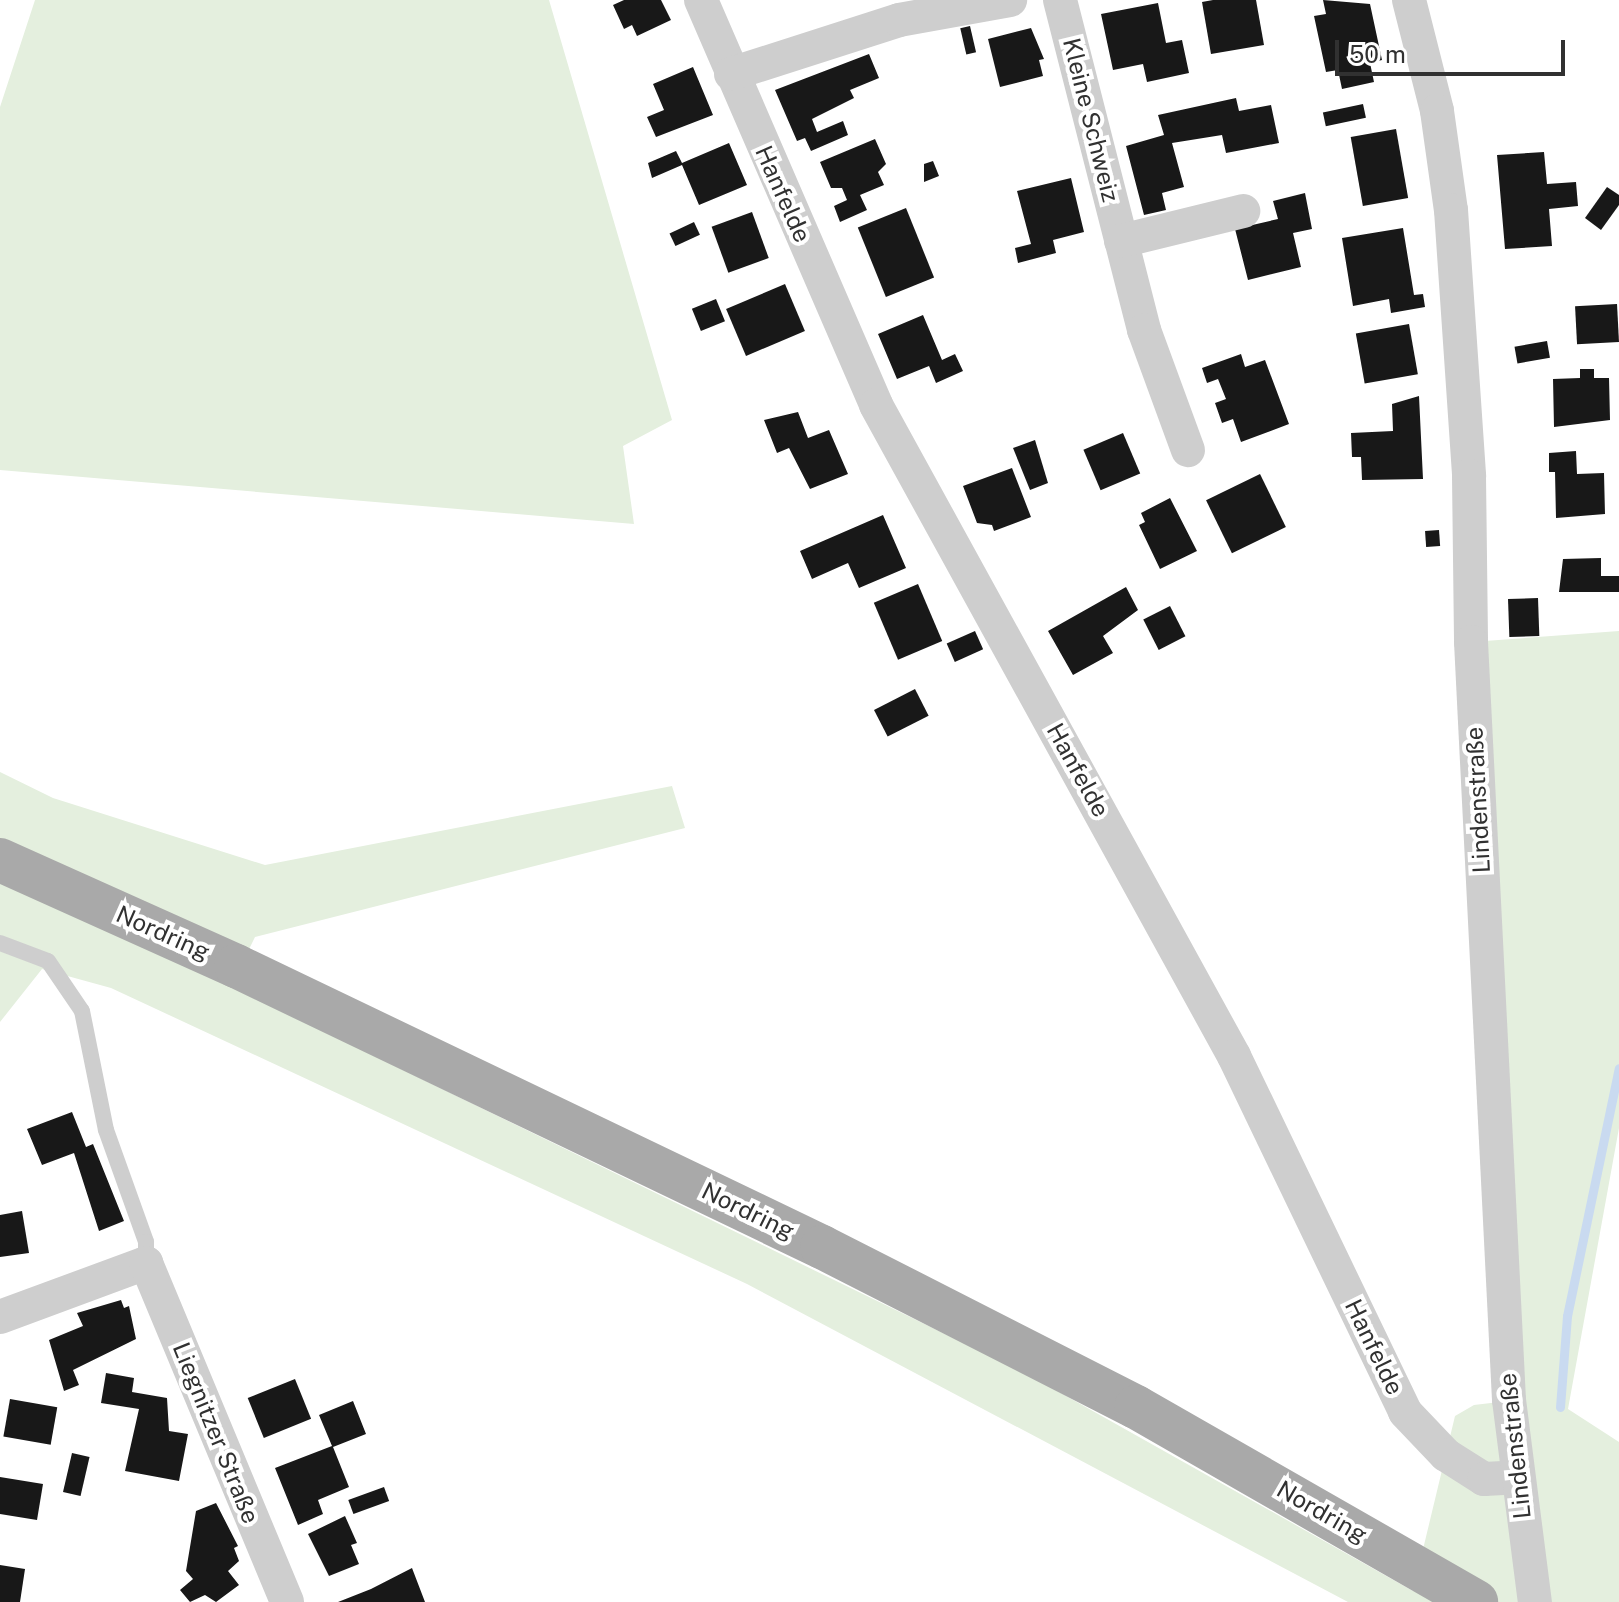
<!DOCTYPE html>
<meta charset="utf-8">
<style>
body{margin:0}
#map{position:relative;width:1619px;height:1602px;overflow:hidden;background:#fff;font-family:"Public Sans",sans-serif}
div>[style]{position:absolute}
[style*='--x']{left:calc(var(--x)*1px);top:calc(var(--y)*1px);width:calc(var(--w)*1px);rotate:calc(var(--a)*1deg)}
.green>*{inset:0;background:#e4efde}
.stream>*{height:9px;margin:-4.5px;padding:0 4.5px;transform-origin:4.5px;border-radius:4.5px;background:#c9daf0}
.building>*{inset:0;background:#181818;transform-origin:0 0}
.service>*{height:16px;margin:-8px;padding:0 8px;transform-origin:8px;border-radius:8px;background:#cecece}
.minor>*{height:34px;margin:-17px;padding:0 17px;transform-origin:17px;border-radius:17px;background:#cecece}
.primary>*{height:44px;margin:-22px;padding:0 22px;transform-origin:22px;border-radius:22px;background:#a9a9a9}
span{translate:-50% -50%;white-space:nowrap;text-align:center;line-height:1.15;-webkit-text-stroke:8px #fff;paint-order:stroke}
.street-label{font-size:24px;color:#313131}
.scale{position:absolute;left:1335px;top:40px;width:230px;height:36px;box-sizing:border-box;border:4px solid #313131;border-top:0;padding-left:10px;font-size:24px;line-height:28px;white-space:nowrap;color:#313131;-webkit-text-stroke:6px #fff;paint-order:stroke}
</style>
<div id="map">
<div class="green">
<i style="clip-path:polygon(35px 0,549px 0,672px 420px,623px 446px,634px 524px,0 470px,0 107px)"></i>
<i style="clip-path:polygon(1619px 631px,1619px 1128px,1568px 1409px,1619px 1442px,1619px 1602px,1348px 1602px,747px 1284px,111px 988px,42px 969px,0 1022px,0 772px,53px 798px,265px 865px,672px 786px,685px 828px,255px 937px,231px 986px,1027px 1374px,1413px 1591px,1455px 1416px,1474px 1405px,1508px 1401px,1471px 642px)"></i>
</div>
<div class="stream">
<i style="--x:1560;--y:1407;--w:91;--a:-85.6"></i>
<i style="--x:1567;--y:1316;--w:253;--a:-78.2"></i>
</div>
<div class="building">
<i style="clip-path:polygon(624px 0,661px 0,671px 20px,637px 36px,632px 25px,624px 29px,613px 5px)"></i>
<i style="clip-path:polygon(1213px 0,1256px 0,1264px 45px,1211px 54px,1202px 2px)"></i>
<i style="clip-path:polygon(1323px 0,1370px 4px,1382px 60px,1370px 63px,1374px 82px,1342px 89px,1338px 70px,1326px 72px,1314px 16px,1326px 14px)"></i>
<i style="clip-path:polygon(1158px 3px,1166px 43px,1182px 40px,1189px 73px,1147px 82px,1143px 64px,1113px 70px,1101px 14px)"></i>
<i style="left:970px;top:26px;width:27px;height:10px;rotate:77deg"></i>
<i style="clip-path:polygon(1031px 28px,1044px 59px,1039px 60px,1043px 76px,1000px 87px,988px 39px)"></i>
<i style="clip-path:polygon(869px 54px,879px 78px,850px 90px,854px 98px,812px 119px,817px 132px,843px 121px,848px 135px,811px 151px,805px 138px,797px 141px,775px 90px)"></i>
<i style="clip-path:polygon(693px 67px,713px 115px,656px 137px,647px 117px,664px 110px,653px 84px)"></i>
<i style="clip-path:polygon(1236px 98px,1239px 111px,1271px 105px,1279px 143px,1226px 153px,1222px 135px,1172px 143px,1184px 187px,1162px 193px,1166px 210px,1144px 215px,1126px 146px,1164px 135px,1158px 115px)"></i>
<i style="left:1363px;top:104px;width:14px;height:41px;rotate:78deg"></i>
<i style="left:1396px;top:129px;width:70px;height:46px;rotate:80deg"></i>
<i style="clip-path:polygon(875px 139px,886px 164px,878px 172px,884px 185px,860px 195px,867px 210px,840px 222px,834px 206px,847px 200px,842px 188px,831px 188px,820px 162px)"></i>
<i style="clip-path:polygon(729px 143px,747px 185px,699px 205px,682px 165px,652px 178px,648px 163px,676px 151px,682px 163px)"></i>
<i style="clip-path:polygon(1544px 152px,1547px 184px,1576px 182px,1578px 206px,1549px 209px,1552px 246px,1505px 249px,1497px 155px)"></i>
<i style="clip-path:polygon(933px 161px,939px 176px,924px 182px,924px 164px)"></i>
<i style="clip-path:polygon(1071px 178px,1084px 232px,1053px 240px,1056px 253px,1018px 263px,1015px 248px,1031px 244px,1017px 191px)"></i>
<i style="clip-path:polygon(1607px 187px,1619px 195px,1619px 205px,1601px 230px,1585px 218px)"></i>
<i style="clip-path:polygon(1305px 193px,1312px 229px,1293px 233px,1301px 267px,1248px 280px,1235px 229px,1278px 219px,1273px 201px)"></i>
<i style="left:906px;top:208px;width:75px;height:52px;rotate:68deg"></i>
<i style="left:752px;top:212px;width:49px;height:43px;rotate:70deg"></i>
<i style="left:694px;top:222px;width:14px;height:27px;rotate:65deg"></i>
<i style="clip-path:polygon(1403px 228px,1414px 295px,1423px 294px,1425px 307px,1391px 313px,1389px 299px,1353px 306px,1342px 238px)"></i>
<i style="left:785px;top:284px;width:51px;height:64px;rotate:67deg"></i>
<i style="left:716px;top:299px;width:24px;height:26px;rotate:68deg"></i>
<i style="left:1617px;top:304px;width:38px;height:42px;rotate:87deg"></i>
<i style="clip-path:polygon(923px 315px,942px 360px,955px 354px,963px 371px,936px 383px,929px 366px,897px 379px,878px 334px)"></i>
<i style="left:1409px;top:324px;width:51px;height:54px;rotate:80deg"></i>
<i style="left:1547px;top:341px;width:17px;height:33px;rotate:80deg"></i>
<i style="clip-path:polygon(1241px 354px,1245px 367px,1265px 360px,1289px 424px,1241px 442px,1233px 419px,1222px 423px,1215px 403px,1226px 399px,1218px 379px,1207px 383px,1202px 368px)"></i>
<i style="clip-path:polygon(1580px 369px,1594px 369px,1594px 378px,1609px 378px,1610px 420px,1554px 427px,1553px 379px,1580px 378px)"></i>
<i style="clip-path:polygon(1419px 396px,1423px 479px,1362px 480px,1361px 457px,1352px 457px,1351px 433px,1393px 431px,1392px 404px)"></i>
<i style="clip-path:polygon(798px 412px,808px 438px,829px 430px,848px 474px,810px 489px,789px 448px,777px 453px,764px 420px)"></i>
<i style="left:1123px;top:433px;width:44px;height:43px;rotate:67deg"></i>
<i style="clip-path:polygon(1035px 440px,1048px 483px,1030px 490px,1013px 448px)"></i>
<i style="clip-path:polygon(1576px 451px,1577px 474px,1604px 473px,1605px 514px,1556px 518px,1555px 472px,1549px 472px,1549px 453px)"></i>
<i style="clip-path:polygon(1012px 468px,1031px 517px,994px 531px,992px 525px,977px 523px,963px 486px)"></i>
<i style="left:1260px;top:474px;width:59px;height:60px;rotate:64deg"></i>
<i style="clip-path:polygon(1170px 498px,1197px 551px,1160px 569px,1139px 525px,1145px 522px,1141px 513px)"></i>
<i style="clip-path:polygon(883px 515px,906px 568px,859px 588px,848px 563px,812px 579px,800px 551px)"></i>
<i style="left:1439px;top:530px;width:16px;height:14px;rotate:86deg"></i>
<i style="clip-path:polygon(1601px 558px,1601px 576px,1619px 576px,1619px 592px,1559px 592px,1563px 559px)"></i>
<i style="left:918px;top:584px;width:62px;height:48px;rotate:67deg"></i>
<i style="clip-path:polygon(1126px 587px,1138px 610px,1103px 636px,1113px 653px,1073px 675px,1048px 631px)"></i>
<i style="left:1538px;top:598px;width:38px;height:30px;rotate:88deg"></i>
<i style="left:1170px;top:606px;width:34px;height:30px;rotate:63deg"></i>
<i style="left:975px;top:631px;width:20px;height:31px;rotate:66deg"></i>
<i style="left:915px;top:689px;width:30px;height:46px;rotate:63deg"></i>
<i style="clip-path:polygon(72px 1112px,86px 1147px,93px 1144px,124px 1221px,99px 1231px,74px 1153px,42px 1165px,27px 1129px)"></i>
<i style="clip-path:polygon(22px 1211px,29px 1253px,0 1257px,0 1215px)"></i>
<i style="clip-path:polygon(121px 1300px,124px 1308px,129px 1306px,136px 1339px,73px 1370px,79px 1385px,64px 1391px,49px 1340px,83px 1326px,77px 1313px)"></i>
<i style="clip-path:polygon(106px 1373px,134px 1378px,132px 1392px,167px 1398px,169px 1431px,188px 1434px,179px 1481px,125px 1471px,139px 1409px,101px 1403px)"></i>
<i style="left:295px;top:1379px;width:43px;height:51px;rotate:68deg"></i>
<i style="left:10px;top:1399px;width:48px;height:38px;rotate:10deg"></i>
<i style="clip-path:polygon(353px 1401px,366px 1434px,333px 1447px,349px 1487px,318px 1500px,323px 1514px,298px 1525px,275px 1468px,332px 1446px,319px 1415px)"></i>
<i style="left:72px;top:1453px;width:18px;height:40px;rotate:13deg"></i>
<i style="clip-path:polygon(0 1477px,43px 1484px,37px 1520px,0 1514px)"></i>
<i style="left:384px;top:1487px;width:15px;height:38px;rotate:70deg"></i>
<i style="clip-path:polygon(216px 1503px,238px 1546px,234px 1548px,239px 1561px,228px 1571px,239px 1585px,216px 1602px,205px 1595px,190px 1602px,180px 1590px,193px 1579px,186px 1571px,196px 1511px)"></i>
<i style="clip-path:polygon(345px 1516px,357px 1543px,351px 1545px,359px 1564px,329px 1576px,308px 1534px)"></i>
<i style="clip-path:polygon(0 1565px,25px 1569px,20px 1602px,0 1602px)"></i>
<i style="clip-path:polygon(412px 1568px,425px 1602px,338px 1602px,371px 1589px)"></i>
</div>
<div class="service">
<i style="--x:0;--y:943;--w:51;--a:20.6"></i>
<i style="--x:48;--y:961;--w:60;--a:55.8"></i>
<i style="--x:82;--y:1011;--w:121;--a:78.6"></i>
<i style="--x:106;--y:1130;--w:119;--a:70.3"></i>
<i style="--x:146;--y:1242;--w:21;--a:90"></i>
</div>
<div class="minor">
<i style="--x:701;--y:0;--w:441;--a:66.6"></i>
<i style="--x:876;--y:405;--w:743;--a:61.19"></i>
<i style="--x:1234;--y:1056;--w:395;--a:64.3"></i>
<i style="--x:1405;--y:1412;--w:59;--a:46.4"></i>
<i style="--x:1446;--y:1455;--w:45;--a:32.3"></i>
<i style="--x:1484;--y:1479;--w:34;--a:-3"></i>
<i style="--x:1060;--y:0;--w:341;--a:75.7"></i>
<i style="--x:1144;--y:330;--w:128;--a:69.9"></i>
<i style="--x:1409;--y:0;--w:114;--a:75.8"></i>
<i style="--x:1437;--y:111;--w:100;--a:82"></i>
<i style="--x:1451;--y:210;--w:267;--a:86.1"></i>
<i style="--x:1469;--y:476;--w:166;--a:89.3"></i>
<i style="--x:1471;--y:642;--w:759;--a:87.13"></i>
<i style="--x:1509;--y:1400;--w:204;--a:82.7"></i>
<i style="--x:731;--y:74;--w:176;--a:-17.8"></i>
<i style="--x:899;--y:20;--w:113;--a:-10.2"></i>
<i style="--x:1121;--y:241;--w:126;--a:-13.8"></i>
<i style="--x:0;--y:1317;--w:156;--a:-20.3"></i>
<i style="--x:146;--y:1263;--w:367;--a:67.4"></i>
</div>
<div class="primary">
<i style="--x:0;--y:860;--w:259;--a:24.2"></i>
<i style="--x:236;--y:966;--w:650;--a:25.62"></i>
<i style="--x:822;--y:1247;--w:352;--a:27"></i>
<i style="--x:1136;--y:1407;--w:392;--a:29.8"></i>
</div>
<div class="street-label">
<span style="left:1091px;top:120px;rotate:76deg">Kleine Schweiz</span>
<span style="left:783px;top:194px;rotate:66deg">Hanfelde</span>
<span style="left:1078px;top:770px;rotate:61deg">Hanfelde</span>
<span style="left:1478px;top:800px;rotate:-93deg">Lindenstraße</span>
<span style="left:163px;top:933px;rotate:24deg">Nordring</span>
<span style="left:748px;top:1211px;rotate:26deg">Nordring</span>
<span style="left:1374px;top:1347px;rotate:64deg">Hanfelde</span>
<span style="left:216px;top:1433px;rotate:68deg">Liegnitzer Straße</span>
<span style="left:1515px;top:1446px;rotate:-96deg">Lindenstraße</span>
<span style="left:1322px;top:1512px;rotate:30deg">Nordring</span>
</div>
<div class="scale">50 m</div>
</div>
